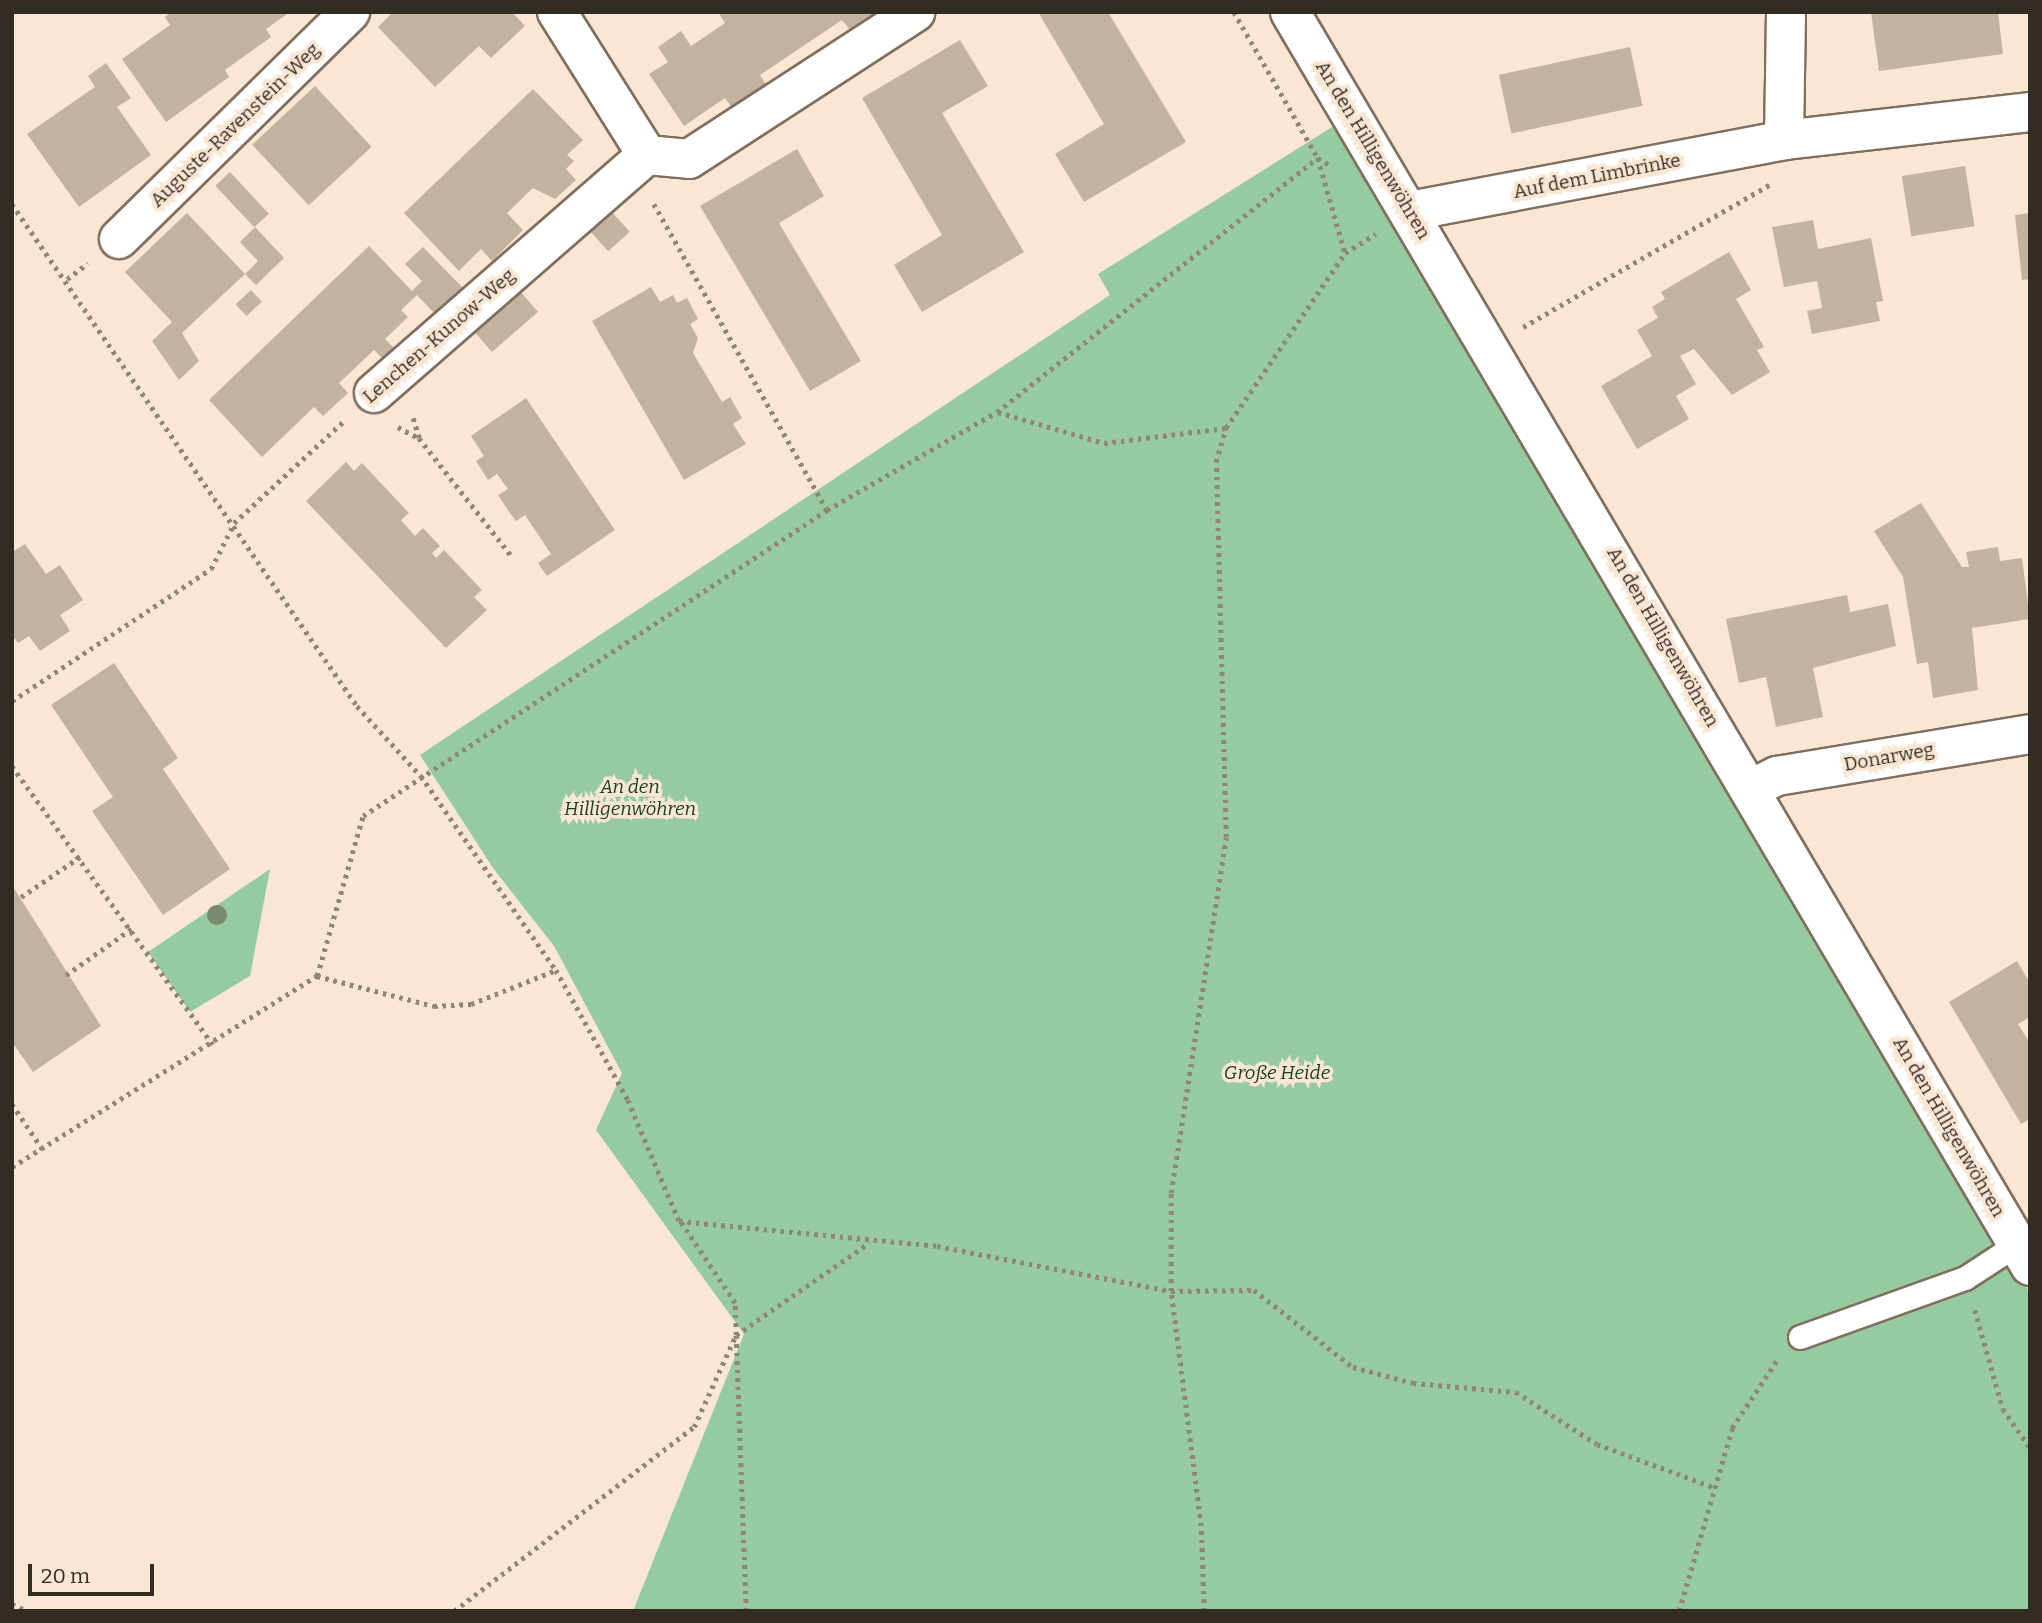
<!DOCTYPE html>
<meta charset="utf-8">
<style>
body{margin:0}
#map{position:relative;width:2042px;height:1623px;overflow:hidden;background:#f9e6d3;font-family:Bitter,serif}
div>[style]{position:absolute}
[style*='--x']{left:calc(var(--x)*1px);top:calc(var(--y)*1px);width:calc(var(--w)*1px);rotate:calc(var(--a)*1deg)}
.green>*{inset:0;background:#96ca9f}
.building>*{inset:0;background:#c4b2a0;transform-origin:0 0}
.path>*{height:4.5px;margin-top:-2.25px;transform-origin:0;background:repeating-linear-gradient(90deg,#918578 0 3.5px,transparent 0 8.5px)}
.roads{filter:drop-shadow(2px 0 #806f5f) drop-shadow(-2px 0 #806f5f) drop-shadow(0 2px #806f5f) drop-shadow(0 -2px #806f5f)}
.service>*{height:23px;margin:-11.5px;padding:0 11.5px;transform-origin:11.5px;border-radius:11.5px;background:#fff}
.minor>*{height:38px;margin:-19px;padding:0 19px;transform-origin:19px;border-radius:19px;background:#fff}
.trees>*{width:20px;height:20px;margin:-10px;border-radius:50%;background:#7a8a70}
span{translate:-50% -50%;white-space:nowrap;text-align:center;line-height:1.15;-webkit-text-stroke:7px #f9e6d3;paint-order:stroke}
.street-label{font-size:19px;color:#332c25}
.park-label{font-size:19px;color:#133f1f;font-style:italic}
.frame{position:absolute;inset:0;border:14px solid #332c25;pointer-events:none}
.scale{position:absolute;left:28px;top:1564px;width:126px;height:32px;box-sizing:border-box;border:4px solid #332c25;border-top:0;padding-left:9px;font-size:21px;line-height:24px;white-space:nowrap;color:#332c25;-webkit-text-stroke:5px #f9e6d3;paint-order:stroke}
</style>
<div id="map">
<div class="green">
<i style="clip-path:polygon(1340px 122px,2030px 1293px,2030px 1611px,633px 1611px,744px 1334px,596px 1130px,622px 1073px,554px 946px,493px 868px,420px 755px,1110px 295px,1098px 274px)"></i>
<i style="clip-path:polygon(270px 869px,250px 976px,190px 1012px,148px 952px)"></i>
</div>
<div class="building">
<i style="clip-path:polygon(172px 12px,290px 12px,266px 29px,271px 37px,225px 70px,229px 77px,166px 122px,122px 59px,170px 25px,165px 17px)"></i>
<i style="clip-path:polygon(393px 12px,512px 12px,525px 26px,491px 58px,479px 46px,435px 87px,378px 27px)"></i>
<i style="clip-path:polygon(718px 12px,877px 12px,850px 30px,842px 20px,760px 75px,767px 86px,733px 109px,725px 98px,684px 126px,649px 74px,668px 62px,658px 47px,681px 31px,691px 46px,725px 23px)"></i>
<i style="clip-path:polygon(1038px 12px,1108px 12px,1186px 142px,1084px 202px,1055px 154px,1104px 124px)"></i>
<i style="clip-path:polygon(1871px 12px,1998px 12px,2003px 54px,1879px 71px)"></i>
<i style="clip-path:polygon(960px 40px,988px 86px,942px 113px,1024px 252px,922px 312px,894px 265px,942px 235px,862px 98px)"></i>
<i style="left:1630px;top:47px;width:60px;height:134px;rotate:78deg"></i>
<i style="clip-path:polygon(106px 63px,131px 98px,117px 107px,151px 155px,79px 207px,27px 134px,95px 87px,88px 76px)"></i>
<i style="left:315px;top:86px;width:83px;height:86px;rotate:47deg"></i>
<i style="clip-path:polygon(533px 89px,583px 140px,567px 155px,574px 161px,566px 169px,576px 180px,555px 199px,533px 188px,507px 213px,523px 230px,492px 261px,481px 249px,459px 271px,404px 213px)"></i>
<i style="clip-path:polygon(797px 149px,824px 196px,779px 223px,861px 361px,810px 391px,700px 206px)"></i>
<i style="left:1965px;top:166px;width:61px;height:64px;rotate:81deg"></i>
<i style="left:230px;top:172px;width:57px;height:20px;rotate:47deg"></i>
<i style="left:611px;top:211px;width:28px;height:29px;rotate:48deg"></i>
<i style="clip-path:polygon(187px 213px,245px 274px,182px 333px,199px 361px,179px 380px,152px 341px,172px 322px,125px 272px)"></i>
<i style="clip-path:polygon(2030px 213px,2030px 279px,2022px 280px,2015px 215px)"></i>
<i style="clip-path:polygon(1813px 220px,1818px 249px,1871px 238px,1883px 301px,1876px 302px,1880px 321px,1812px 334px,1807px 311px,1822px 308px,1817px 281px,1784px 287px,1772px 227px)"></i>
<i style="clip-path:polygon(255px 227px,284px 258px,256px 285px,245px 274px,258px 261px,240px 242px)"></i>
<i style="clip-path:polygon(369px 246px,412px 291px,422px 281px,405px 264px,423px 247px,463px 288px,435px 314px,417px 295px,401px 310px,408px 317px,385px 339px,394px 348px,383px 359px,374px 350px,339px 383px,348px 393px,323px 416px,314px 407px,262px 457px,209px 400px)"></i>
<i style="clip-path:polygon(1729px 252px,1751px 290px,1736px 299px,1764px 347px,1757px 350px,1770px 372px,1732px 395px,1694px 349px,1680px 356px,1696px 384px,1676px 396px,1689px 419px,1637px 449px,1601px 386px,1652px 356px,1637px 330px,1658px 318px,1652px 307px,1665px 299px,1661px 292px)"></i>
<i style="clip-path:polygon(651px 287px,660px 302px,673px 295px,677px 303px,687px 298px,698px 319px,690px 324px,698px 338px,693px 353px,722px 402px,730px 397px,742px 418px,733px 424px,746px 444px,684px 480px,592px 321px)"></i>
<i style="left:251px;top:290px;width:16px;height:21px;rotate:47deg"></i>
<i style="left:519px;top:290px;width:29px;height:61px;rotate:49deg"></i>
<i style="clip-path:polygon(526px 398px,615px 530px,547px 576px,538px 563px,551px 554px,525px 515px,516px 521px,510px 513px,498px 495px,508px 489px,497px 474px,488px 480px,476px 461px,484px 456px,471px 436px)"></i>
<i style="clip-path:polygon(346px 462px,354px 471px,362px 463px,409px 513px,401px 520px,415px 536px,423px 528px,440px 546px,432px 553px,436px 558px,444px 550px,482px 590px,474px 597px,487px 610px,446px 648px,306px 501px)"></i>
<i style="clip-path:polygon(1921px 503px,1962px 567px,1969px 567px,1966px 552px,1998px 547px,2000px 561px,2022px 558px,2030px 619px,1972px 628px,1978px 690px,1933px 698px,1928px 662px,1917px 664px,1903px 577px,1874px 531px)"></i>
<i style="clip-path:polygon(25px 544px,46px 574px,60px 565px,83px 600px,60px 615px,70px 631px,40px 651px,29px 636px,18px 643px,12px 635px,12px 552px)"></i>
<i style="clip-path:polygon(1847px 595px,1850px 612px,1888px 604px,1896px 646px,1813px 668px,1823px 717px,1776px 727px,1766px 677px,1739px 683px,1726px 619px)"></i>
<i style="clip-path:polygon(114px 663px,178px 758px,163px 769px,230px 869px,163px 915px,92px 811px,113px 797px,51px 705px)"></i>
<i style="clip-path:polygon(12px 885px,101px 1026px,33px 1072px,12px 1042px)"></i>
<i style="clip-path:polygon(2017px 961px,2030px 983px,2030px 1017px,2018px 1024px,2030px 1043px,2030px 1119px,2021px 1124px,1949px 1002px)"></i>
</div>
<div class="path">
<i style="--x:1234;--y:12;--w:168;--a:60.1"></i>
<i style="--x:1318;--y:158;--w:99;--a:74.1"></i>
<i style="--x:12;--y:204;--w:609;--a:55.5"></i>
<i style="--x:357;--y:706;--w:95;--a:47.6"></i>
<i style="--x:421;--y:776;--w:236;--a:55.2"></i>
<i style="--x:556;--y:970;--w:149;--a:61"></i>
<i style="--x:628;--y:1100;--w:131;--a:67.1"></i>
<i style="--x:679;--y:1221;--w:259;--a:5.5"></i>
<i style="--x:937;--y:1246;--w:238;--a:10.9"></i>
<i style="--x:1171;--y:1291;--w:83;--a:-0.7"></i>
<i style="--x:1254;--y:1290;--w:125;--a:37.9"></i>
<i style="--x:1353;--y:1367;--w:62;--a:14.9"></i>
<i style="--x:1413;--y:1383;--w:103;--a:5"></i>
<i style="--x:1516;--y:1392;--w:96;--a:32.7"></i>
<i style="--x:1597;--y:1444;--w:126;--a:20.4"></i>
<i style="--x:654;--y:204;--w:352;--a:60.5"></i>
<i style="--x:67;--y:279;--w:26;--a:-37"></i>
<i style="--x:1523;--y:327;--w:288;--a:-30"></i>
<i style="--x:998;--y:412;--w:110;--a:16.3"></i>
<i style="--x:1104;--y:443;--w:123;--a:-7"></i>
<i style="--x:398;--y:427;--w:24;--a:28"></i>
<i style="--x:419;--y:438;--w:24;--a:-107"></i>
<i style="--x:419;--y:438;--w:152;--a:51.9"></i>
<i style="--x:12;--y:701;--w:239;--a:-33.6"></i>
<i style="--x:211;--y:569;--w:51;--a:-63.4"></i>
<i style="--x:234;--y:523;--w:151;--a:-42.9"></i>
<i style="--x:12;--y:766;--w:344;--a:54.2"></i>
<i style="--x:21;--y:897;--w:73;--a:-34.3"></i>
<i style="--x:66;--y:975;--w:80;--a:-35.3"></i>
<i style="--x:317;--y:976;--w:121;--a:14.4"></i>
<i style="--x:434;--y:1006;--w:37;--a:-3"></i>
<i style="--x:471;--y:1004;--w:92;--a:-21.8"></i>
<i style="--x:12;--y:1104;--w:57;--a:55.8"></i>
<i style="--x:12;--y:1167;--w:360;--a:-32.1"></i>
<i style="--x:317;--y:976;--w:166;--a:-74"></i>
<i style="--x:363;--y:816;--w:556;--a:-33.4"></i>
<i style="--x:827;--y:510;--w:196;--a:-30"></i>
<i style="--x:997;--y:412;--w:409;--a:-38.4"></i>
<i style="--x:1318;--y:158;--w:17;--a:31"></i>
<i style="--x:1975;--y:1310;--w:103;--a:74.2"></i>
<i style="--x:2003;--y:1409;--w:47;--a:55.3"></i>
<i style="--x:12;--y:1604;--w:17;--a:25"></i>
<i style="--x:454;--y:1611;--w:302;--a:-37.5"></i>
<i style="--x:694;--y:1427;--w:101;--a:-65.5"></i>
<i style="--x:736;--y:1335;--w:32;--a:-92"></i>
<i style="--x:735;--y:1303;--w:99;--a:-123.9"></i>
<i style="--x:746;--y:1611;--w:276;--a:-92.1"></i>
<i style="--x:736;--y:1335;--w:162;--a:-34.7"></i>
<i style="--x:1204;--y:1611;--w:85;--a:-92"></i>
<i style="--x:1201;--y:1526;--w:237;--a:-97.3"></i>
<i style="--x:1171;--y:1291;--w:98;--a:-90"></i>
<i style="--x:1171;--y:1193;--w:360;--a:-81.2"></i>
<i style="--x:1226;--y:837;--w:375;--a:-91.5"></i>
<i style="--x:1216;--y:462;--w:35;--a:-74"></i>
<i style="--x:1226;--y:428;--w:212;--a:-55.8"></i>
<i style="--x:1345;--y:253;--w:36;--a:-32"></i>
<i style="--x:1679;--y:1611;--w:191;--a:-73.8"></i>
<i style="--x:1732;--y:1428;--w:82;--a:-56.5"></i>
</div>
<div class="roads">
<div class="service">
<i style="--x:1800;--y:1337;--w:175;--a:-19.7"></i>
<i style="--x:1965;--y:1278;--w:62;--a:-33.2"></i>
</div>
<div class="minor">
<i style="--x:557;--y:12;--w:169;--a:57.8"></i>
<i style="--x:647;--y:155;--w:42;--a:5.4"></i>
<i style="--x:689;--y:159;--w:270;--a:-33"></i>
<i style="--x:1290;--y:12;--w:1456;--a:59.45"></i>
<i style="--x:1784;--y:140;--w:128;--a:-89.1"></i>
<i style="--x:1410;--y:211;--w:381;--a:-10.7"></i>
<i style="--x:1784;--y:140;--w:248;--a:-6.5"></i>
<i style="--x:119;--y:239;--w:324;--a:-44.5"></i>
<i style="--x:374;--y:393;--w:362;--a:-41.1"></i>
<i style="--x:1751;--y:789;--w:29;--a:-27"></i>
<i style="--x:1777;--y:776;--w:256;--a:-9.4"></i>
</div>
</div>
<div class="trees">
<i style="left:217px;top:915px"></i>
</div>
<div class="street-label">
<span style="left:235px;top:125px;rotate:-44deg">Auguste-Ravenstein-Weg</span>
<span style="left:1373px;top:150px;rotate:59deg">An den Hilligenwöhren</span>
<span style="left:1597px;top:176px;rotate:-11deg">Auf dem Limbrinke</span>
<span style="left:439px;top:336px;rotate:-41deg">Lenchen-Kunow-Weg</span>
<span style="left:1663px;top:637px;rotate:60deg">An den Hilligenwöhren</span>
<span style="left:1889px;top:757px;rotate:-10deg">Donarweg</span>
<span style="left:1949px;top:1127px;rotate:60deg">An den Hilligenwöhren</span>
</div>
<div class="park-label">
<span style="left:630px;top:798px">An den<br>Hilligenwöhren</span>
<span style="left:1277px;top:1073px">Große Heide</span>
</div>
<div class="frame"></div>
<div class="scale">20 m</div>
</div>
